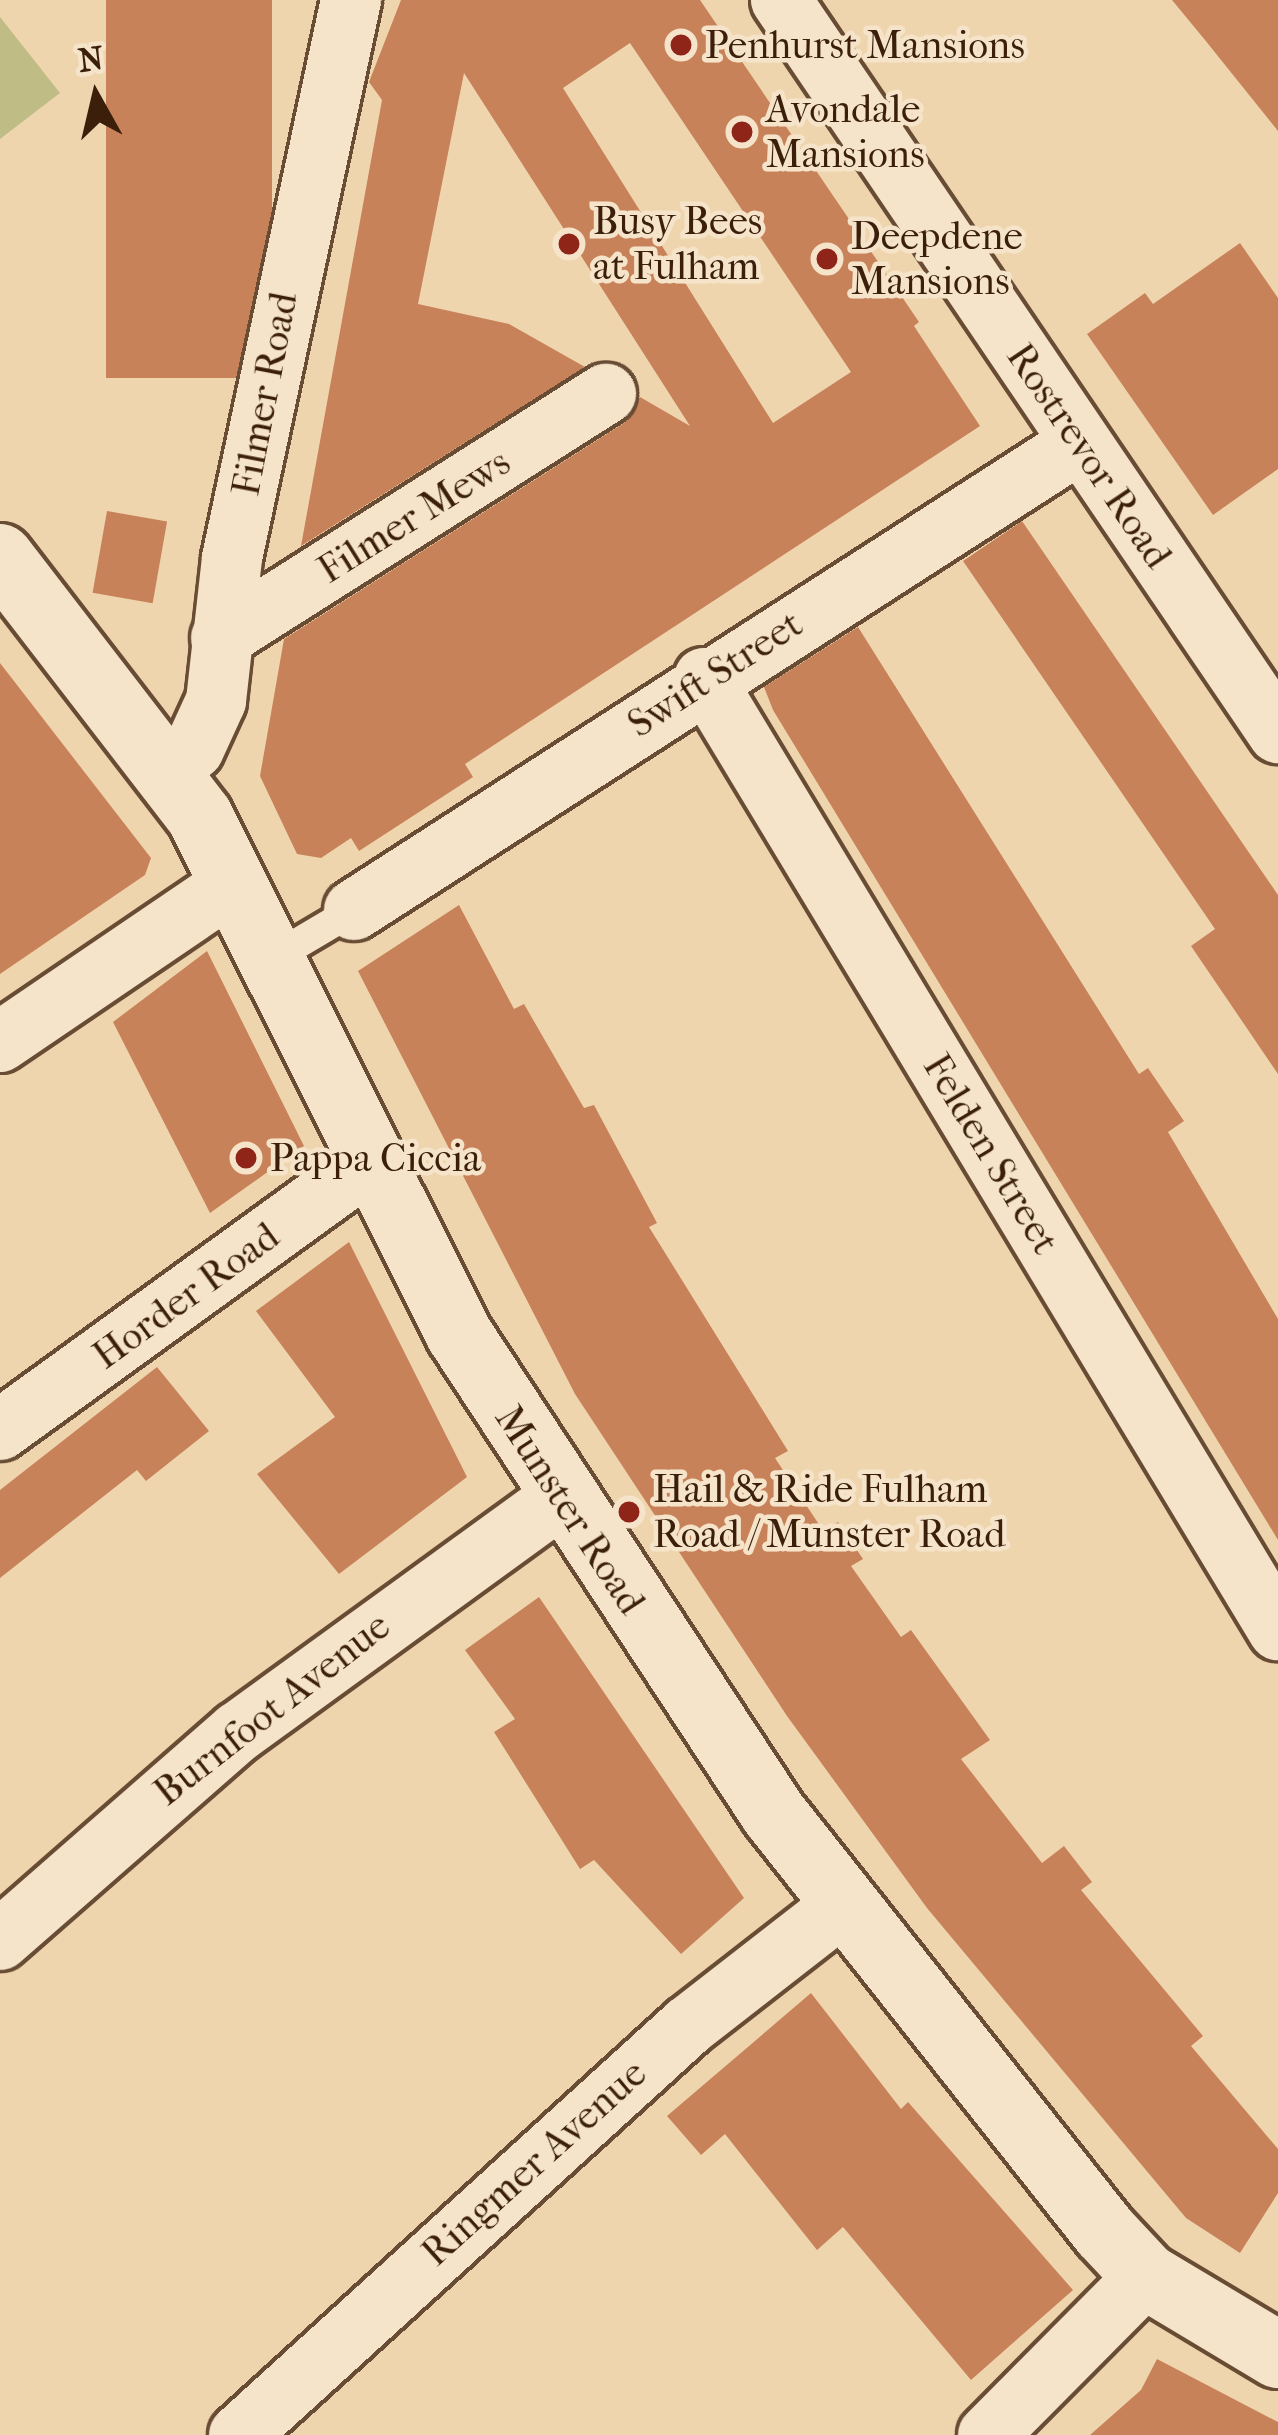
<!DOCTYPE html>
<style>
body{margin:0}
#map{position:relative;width:1278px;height:2435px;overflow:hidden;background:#efd5ae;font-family:"IM FELL French Canon",serif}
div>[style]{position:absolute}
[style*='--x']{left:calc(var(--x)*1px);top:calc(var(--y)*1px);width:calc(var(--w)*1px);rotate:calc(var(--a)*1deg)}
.green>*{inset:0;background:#bfbc86}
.building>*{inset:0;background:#c88259;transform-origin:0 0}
.roads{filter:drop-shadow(3px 0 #684c34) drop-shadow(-3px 0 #684c34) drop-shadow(0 3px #684c34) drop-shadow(0 -3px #684c34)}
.service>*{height:30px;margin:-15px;padding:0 15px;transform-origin:15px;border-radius:15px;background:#f5e4ca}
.minor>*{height:60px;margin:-30px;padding:0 30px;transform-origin:30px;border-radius:30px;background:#f5e4ca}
.tertiary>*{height:66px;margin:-33px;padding:0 33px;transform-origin:33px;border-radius:33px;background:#f5e4ca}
.dots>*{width:33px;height:33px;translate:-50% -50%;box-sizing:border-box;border:6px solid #f5e4ca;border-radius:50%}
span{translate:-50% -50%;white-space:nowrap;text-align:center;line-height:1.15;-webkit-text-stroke:9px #f5e4ca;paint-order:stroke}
.poi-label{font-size:39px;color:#3b1f0b}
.left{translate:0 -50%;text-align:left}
.street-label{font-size:39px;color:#3b1f0b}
.north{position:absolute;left:36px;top:36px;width:120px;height:120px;-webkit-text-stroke:9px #f5e4ca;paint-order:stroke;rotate:352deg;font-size:33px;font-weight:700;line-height:48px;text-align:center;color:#3b1f0b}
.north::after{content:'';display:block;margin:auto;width:42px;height:54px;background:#3b1f0b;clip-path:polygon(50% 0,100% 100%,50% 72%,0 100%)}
</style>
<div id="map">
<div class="green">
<i style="clip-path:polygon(0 17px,60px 93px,0 139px)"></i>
</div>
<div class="building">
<i style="left:106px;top:0;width:166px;height:378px"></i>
<i style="clip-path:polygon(evenodd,401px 0,700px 0,919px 322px,914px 326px,980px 426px,465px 764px,473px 777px,359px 851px,351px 838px,321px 858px,297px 854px,260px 776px,284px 639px,624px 423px,640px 397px,690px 426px,464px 73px,418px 304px,509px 324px,585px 367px,301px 546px,382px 100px,369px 82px,401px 0,630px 43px,851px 372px,773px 423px,563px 88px,630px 43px)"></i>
<i style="clip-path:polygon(1172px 0,1278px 0,1278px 131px,1205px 40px)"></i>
<i style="clip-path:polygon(1240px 243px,1278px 298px,1278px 469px,1213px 515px,1087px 334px,1145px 293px,1153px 304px)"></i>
<i style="left:107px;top:511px;width:61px;height:83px;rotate:10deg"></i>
<i style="clip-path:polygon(1022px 521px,1278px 895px,1278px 1074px,1191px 946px,1215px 929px,963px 561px)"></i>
<i style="clip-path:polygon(858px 627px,1139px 1074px,1148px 1068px,1184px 1121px,1168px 1132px,1278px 1319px,1278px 1540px,773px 710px,764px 687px)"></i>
<i style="clip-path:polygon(0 663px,151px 858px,145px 875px,0 974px)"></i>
<i style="clip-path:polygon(459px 905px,514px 1009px,524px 1004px,584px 1108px,594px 1105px,657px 1223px,649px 1227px,788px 1451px,775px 1458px,824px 1532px,838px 1522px,863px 1559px,851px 1566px,901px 1637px,911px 1630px,990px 1740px,961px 1759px,1042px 1863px,1064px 1846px,1092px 1882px,1081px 1890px,1203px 2036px,1191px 2046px,1278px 2149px,1278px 2193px,1240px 2253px,1186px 2218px,927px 1908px,787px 1716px,575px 1394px,358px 971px)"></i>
<i style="clip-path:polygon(207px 951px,304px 1146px,210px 1213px,113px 1022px)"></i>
<i style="clip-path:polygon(349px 1242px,467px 1477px,339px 1574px,257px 1474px,335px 1417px,256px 1311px)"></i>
<i style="clip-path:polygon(157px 1367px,209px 1431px,146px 1481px,137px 1470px,0 1578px,0 1490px)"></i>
<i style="clip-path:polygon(539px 1597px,744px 1898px,681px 1954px,594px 1860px,580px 1869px,494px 1732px,515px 1719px,465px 1650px)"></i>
<i style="clip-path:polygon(811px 1993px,901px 2109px,908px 2102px,1073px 2290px,971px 2380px,843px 2227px,817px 2250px,725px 2134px,701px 2155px,667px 2116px)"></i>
<i style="clip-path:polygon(1157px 2359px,1278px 2422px,1278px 2435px,1090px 2435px,1141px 2390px)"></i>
</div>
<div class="roads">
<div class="service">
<i style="--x:273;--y:958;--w:94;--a:-30.7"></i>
</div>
<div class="minor">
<i style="--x:781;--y:0;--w:886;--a:55.86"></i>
<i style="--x:221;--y:638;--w:456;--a:-32.4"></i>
<i style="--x:704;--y:678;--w:1112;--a:58.91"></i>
<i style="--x:165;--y:774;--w:38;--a:-41"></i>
<i style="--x:194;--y:749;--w:53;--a:-65.4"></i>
<i style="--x:216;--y:701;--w:144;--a:-83.6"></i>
<i style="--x:232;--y:558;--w:571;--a:-77.96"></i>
<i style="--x:354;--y:910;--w:863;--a:-32.75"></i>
<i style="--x:0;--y:1042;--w:283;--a:-34.2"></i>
<i style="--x:0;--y:1430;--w:458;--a:-35.9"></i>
<i style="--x:0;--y:1940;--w:316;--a:-41.2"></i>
<i style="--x:238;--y:1732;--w:398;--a:-36"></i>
<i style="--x:239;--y:2435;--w:607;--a:-42.33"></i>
<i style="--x:688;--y:2026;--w:194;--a:-37.9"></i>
<i style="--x:988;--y:2435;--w:224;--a:-45.2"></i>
</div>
<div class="tertiary">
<i style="--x:0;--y:557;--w:328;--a:52.4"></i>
<i style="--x:200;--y:817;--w:578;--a:63.39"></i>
<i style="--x:459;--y:1334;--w:574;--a:56.73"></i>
<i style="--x:774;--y:1814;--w:532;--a:51.64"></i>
<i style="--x:1104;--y:2231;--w:62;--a:47"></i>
<i style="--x:1146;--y:2276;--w:154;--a:30.9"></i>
</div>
</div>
<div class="dots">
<i style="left:681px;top:45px;background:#8f2418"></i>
<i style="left:742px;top:132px;background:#8f2418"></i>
<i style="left:569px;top:244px;background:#8f2418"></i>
<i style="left:827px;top:259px;background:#8f2418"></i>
<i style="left:246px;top:1158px;background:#8f2418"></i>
<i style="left:629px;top:1512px;background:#8f2418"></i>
</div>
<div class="poi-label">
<span class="left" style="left:705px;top:45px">Penhurst Mansions</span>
<span class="left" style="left:766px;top:132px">Avondale<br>Mansions</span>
<span class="left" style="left:593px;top:244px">Busy Bees<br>at Fulham</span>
<span class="left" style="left:851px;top:259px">Deepdene<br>Mansions</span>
<span class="left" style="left:270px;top:1158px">Pappa Ciccia</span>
<span class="left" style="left:653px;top:1512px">Hail &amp; Ride Fulham<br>Road / Munster Road</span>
</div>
<div class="street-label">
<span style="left:265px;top:394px;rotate:-79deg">Filmer Road</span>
<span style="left:1089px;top:456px;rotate:56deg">Rostrevor Road</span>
<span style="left:414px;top:516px;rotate:-32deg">Filmer Mews</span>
<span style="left:715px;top:674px;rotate:-33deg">Swift Street</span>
<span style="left:991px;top:1154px;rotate:59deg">Felden Street</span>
<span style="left:186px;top:1296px;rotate:-36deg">Horder Road</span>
<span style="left:570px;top:1510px;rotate:57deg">Munster Road</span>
<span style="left:272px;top:1709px;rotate:-38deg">Burnfoot Avenue</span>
<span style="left:534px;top:2163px;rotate:-42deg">Ringmer Avenue</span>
</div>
<div class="north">N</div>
</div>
